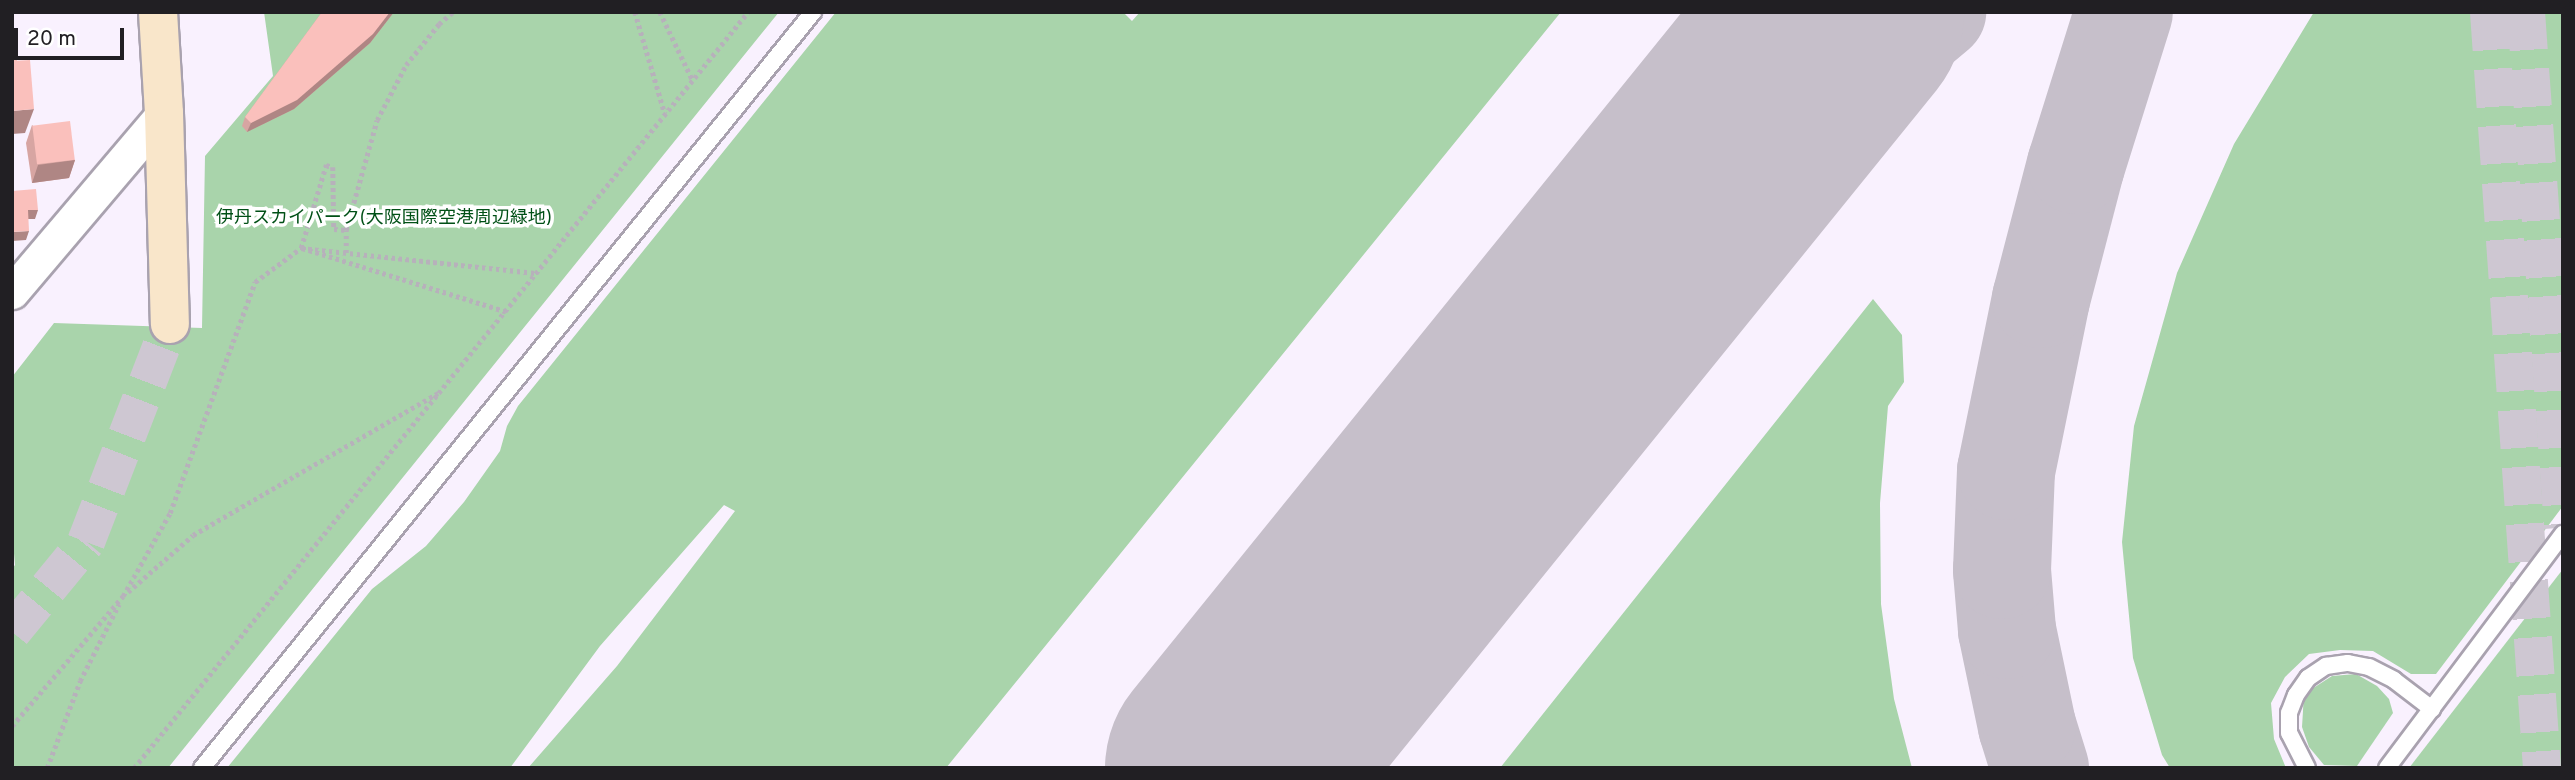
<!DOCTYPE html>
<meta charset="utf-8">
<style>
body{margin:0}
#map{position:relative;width:2575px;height:780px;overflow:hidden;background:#f9f1fe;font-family:Overpass,"Noto Sans JP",sans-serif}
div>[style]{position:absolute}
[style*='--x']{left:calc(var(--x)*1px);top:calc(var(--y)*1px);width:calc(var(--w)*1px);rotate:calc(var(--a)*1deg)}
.green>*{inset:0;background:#a9d4ab}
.taxiway>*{height:98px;margin:-49px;padding:0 49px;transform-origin:49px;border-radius:49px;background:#c6bfca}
.runway>*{height:247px;margin:-123.5px;padding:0 123.5px;transform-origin:123.5px;border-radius:123.5px;background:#c6bfca}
.secondary-tunnel>*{height:38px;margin-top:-19px;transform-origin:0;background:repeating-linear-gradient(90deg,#cec7d2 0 38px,transparent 0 57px)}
.primary-tunnel>*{height:38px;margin-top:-19px;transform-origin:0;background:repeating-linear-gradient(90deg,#cec7d2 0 38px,transparent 0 57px)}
.path>*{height:4.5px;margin-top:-2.25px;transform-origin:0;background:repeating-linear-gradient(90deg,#b7b1bb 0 3.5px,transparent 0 7px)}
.roads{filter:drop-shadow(2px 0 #a9a2af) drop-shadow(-2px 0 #a9a2af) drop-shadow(0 2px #a9a2af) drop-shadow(0 -2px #a9a2af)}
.lane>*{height:16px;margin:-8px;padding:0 8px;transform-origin:8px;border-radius:8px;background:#fff}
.street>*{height:33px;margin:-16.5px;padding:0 16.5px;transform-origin:16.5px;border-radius:16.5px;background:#fff}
.secondary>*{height:38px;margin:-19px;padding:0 19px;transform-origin:19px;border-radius:19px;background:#f9e6ca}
.wall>*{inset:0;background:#d7a5a2}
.shaded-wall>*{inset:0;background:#af8684}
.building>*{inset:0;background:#fac0bc;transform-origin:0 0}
span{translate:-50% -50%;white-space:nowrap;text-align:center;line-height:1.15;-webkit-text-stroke:7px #fff;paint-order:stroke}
.park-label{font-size:18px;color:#005016}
.frame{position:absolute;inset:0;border:14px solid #211f23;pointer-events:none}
.scale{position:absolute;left:14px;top:28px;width:110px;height:32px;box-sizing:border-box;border:4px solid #211f23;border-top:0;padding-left:9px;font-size:21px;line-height:24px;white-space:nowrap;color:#211f23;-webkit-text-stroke:5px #fff;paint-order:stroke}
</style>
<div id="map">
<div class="green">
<i style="clip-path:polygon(264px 12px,779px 12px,168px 768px,12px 768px,12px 569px,15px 565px,12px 531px,12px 377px,54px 323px,202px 328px,205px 156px,273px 76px)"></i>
<i style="clip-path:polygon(836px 12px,1123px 12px,1132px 21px,1140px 12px,1561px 12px,946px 768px,528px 768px,617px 666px,735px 511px,724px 505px,600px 646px,510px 768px,227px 768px,372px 589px,426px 546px,464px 502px,500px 451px,507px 426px,518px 406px)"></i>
<i style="clip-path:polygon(2314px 12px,2563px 12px,2563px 506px,2436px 674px,2411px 674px,2373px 651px,2340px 650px,2309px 654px,2285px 677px,2271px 703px,2274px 739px,2286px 768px,2170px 768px,2162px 755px,2133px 658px,2122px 542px,2134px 426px,2177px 273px,2234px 144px)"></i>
<i style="clip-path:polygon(1873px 299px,1902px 335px,1904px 382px,1888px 406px,1880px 503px,1881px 604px,1894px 699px,1912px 768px,1500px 768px)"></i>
<i style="clip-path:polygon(2563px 569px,2563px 768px,2409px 768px)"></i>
<i style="clip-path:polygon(2356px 674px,2377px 686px,2389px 699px,2393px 713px,2357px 766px,2324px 765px,2309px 747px,2302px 727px,2304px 694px,2332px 676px)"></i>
</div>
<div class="taxiway">
<i style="--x:1493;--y:441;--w:204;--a:-47"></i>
<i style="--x:1632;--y:292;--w:318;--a:-43.3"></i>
<i style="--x:1863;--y:74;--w:97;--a:-40"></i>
<i style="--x:2040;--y:768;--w:44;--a:-107.2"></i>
<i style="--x:2027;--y:726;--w:98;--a:-101.8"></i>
<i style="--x:2007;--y:630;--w:60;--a:-94.8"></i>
<i style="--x:2002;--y:570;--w:99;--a:-87.7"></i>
<i style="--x:2006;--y:471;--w:176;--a:-78.5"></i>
<i style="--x:2041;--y:299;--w:138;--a:-75.4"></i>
<i style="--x:2076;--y:165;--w:160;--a:-72.6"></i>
</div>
<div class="runway">
<i style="--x:1228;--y:768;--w:973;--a:-51.01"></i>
</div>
<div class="secondary-tunnel">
<i style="--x:12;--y:632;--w:117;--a:-50.6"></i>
<i style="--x:86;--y:542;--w:234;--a:-68.9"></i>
</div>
<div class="primary-tunnel">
<i style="--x:2489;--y:12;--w:758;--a:85.99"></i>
<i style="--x:2526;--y:12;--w:517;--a:85.9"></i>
</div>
<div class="path">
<i style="--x:635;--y:12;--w:106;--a:73.6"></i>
<i style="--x:660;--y:12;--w:76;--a:64.4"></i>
<i style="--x:346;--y:253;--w:23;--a:-90"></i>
<i style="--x:346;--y:230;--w:114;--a:-74.3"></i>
<i style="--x:377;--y:120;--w:62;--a:-62.2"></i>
<i style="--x:406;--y:65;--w:53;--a:-51.2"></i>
<i style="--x:439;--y:24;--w:18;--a:-41"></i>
<i style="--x:506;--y:312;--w:215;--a:-162.7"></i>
<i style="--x:301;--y:248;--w:236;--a:6.1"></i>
<i style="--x:128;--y:592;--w:86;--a:-41.2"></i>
<i style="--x:193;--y:535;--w:283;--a:-30.1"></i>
<i style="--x:12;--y:726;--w:171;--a:-49.5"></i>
<i style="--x:123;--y:596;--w:95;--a:-60.5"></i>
<i style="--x:170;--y:513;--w:246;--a:-69.8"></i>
<i style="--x:255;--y:282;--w:57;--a:-36.5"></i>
<i style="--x:301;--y:248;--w:87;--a:-73.2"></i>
<i style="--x:326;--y:165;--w:7;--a:16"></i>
<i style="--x:333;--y:167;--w:62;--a:89.1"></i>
<i style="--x:334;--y:229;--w:12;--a:5"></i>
<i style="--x:47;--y:768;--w:93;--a:-69.2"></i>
<i style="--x:80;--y:681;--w:86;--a:-63.1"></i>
<i style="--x:134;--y:768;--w:974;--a:-50.92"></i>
</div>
<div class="roads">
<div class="lane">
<i style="--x:202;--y:768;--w:972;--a:-51.05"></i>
<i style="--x:2307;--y:768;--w:39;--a:-117"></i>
<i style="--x:2289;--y:733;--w:20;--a:-90"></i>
<i style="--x:2289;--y:713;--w:19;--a:-69"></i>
<i style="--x:2296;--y:695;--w:21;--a:-55"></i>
<i style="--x:2308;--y:678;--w:22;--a:-34"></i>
<i style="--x:2326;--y:666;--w:22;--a:-8"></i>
<i style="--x:2348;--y:663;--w:21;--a:11"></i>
<i style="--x:2369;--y:667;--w:28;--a:27"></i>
<i style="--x:2394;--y:680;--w:48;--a:37.3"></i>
<i style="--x:2387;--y:768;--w:293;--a:-53.1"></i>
</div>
<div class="street">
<i style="--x:12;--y:292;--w:235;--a:-49.7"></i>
</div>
<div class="secondary">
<i style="--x:158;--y:12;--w:101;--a:86.6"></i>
<i style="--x:164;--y:113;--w:211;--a:88.4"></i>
</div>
</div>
<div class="wall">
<i style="clip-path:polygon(322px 12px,394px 12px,370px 43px,294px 109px,247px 132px,242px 126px,245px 117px)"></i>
<i style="clip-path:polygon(32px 125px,75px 160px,69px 178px,32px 183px,26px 143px)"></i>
</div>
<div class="shaded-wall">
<i style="clip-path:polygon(390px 12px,394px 12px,370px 43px,294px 109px,247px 132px,251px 123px)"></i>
<i style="clip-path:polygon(34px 109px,25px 133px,12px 134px,12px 111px)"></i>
<i style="clip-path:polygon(75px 160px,69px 178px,32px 183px,38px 165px)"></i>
<i style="clip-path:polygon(28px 210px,38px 210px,35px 219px,24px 219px)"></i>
<i style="clip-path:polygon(29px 231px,26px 240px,12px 241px,12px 232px)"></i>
</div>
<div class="building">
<i style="clip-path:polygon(322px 12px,390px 12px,373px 34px,297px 100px,251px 123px,245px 117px)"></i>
<i style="clip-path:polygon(14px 38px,17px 61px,12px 61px,12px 39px)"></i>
<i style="clip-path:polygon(30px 60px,34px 109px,12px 111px,12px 61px)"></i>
<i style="left:70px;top:121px;width:39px;height:38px;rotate:83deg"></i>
<i style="clip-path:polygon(36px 189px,38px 210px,28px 210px,29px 231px,12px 232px,12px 191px)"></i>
</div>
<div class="park-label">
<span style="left:384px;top:219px">伊丹スカイパーク(大阪国際空港周辺緑地)</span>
</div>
<div class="frame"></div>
<div class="scale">20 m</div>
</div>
